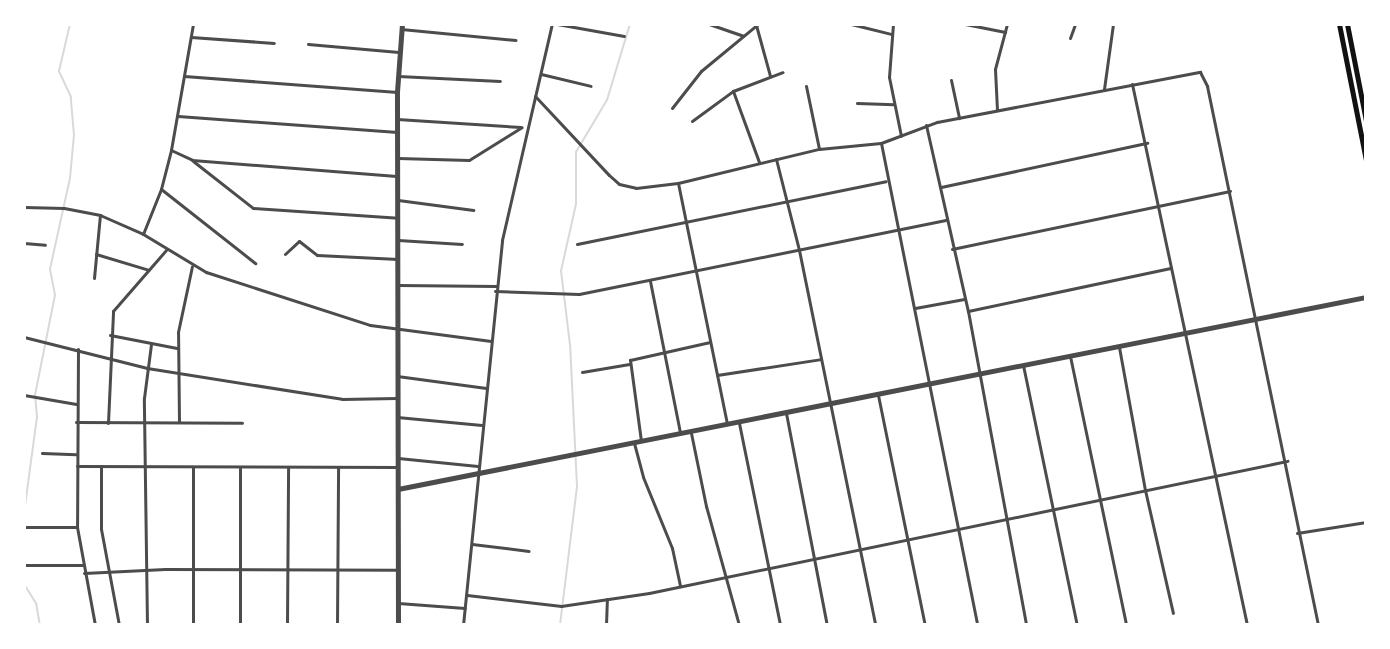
<!DOCTYPE html>
<style>
body{margin:0}
#map{position:relative;width:1390px;height:649px;overflow:hidden;background:#fff;font-family:"Open Sans",sans-serif}
div>[style]{position:absolute}
[style*='--x']{left:calc(var(--x)*1px);top:calc(var(--y)*1px);width:calc(var(--w)*1px);rotate:calc(var(--a)*1deg)}
.stream>*{height:2px;margin:-1px;padding:0 1px;transform-origin:1px;border-radius:1px;background:#d9d9d9}
.minor>*{height:3px;margin:-1.5px;padding:0 1.5px;transform-origin:1.5px;border-radius:1.5px;background:#4c4c4c}
.tertiary>*{height:4.5px;margin:-2.25px;padding:0 2.25px;transform-origin:2.25px;border-radius:2.25px;background:#4c4c4c}
.trunk>*{height:5px;margin:-2.5px;padding:0 2.5px;transform-origin:2.5px;border-radius:2.5px;background:#111}
span{translate:-50% -50%;white-space:nowrap;text-align:center;line-height:1.15;-webkit-text-stroke:5px #fff;paint-order:stroke}
.frame{position:absolute;inset:0;border:26px solid #fff;pointer-events:none}
</style>
<div id="map">
<div class="stream">
<i style="--x:24;--y:513;--w:97;--a:-82.3"></i>
<i style="--x:37;--y:417;--w:22;--a:-95"></i>
<i style="--x:35;--y:395;--w:102;--a:-78.7"></i>
<i style="--x:55;--y:295;--w:26;--a:-101"></i>
<i style="--x:50;--y:269;--w:93;--a:-77.6"></i>
<i style="--x:70;--y:178;--w:43;--a:-84.7"></i>
<i style="--x:74;--y:135;--w:38;--a:-95"></i>
<i style="--x:71;--y:97;--w:29;--a:-115"></i>
<i style="--x:59;--y:71;--w:48;--a:-76.8"></i>
<i style="--x:24;--y:584;--w:22;--a:58"></i>
<i style="--x:36;--y:603;--w:22;--a:80"></i>
<i style="--x:560;--y:625;--w:140;--a:-83"></i>
<i style="--x:577;--y:486;--w:141;--a:-92.8"></i>
<i style="--x:570;--y:345;--w:75;--a:-96.9"></i>
<i style="--x:561;--y:271;--w:69;--a:-77.4"></i>
<i style="--x:576;--y:204;--w:52;--a:-90"></i>
<i style="--x:576;--y:152;--w:61;--a:-59.2"></i>
<i style="--x:607;--y:100;--w:79;--a:-73.2"></i>
</div>
<div class="minor">
<i style="--x:557;--y:24;--w:68;--a:10.2"></i>
<i style="--x:709;--y:24;--w:36;--a:19"></i>
<i style="--x:851;--y:24;--w:41;--a:14"></i>
<i style="--x:893;--y:24;--w:53;--a:94.3"></i>
<i style="--x:889;--y:77;--w:60;--a:78.5"></i>
<i style="--x:965;--y:24;--w:41;--a:11.3"></i>
<i style="--x:756;--y:25;--w:53;--a:74.6"></i>
<i style="--x:401;--y:29;--w:115;--a:5.5"></i>
<i style="--x:191;--y:37;--w:83;--a:4.1"></i>
<i style="--x:1070;--y:38;--w:15;--a:-70"></i>
<i style="--x:308;--y:44;--w:91;--a:5"></i>
<i style="--x:541;--y:74;--w:51;--a:13.5"></i>
<i style="--x:184;--y:76;--w:214;--a:4.3"></i>
<i style="--x:398;--y:76;--w:102;--a:2.8"></i>
<i style="--x:951;--y:80;--w:39;--a:78"></i>
<i style="--x:1132;--y:84;--w:553;--a:78"></i>
<i style="--x:806;--y:86;--w:64;--a:78.3"></i>
<i style="--x:1104;--y:89;--w:66;--a:-82.1"></i>
<i style="--x:733;--y:91;--w:76;--a:69.9"></i>
<i style="--x:535;--y:96;--w:108;--a:46.9"></i>
<i style="--x:609;--y:175;--w:13;--a:42"></i>
<i style="--x:619;--y:184;--w:17;--a:13"></i>
<i style="--x:636;--y:188;--w:42;--a:-6.8"></i>
<i style="--x:678;--y:183;--w:145;--a:-13.6"></i>
<i style="--x:819;--y:149;--w:62;--a:-5.5"></i>
<i style="--x:881;--y:143;--w:60;--a:-20.6"></i>
<i style="--x:937;--y:122;--w:268;--a:-10.8"></i>
<i style="--x:1200;--y:72;--w:16;--a:63"></i>
<i style="--x:1207;--y:86;--w:550;--a:78.36"></i>
<i style="--x:857;--y:103;--w:37;--a:2"></i>
<i style="--x:672;--y:108;--w:47;--a:-51.9"></i>
<i style="--x:701;--y:71;--w:74;--a:-39.5"></i>
<i style="--x:997;--y:110;--w:41;--a:-92.8"></i>
<i style="--x:995;--y:69;--w:47;--a:-75.1"></i>
<i style="--x:178;--y:116;--w:220;--a:4.2"></i>
<i style="--x:397;--y:119;--w:124;--a:3.7"></i>
<i style="--x:692;--y:121;--w:51;--a:-36.2"></i>
<i style="--x:733;--y:91;--w:53;--a:-20.8"></i>
<i style="--x:926;--y:125;--w:191;--a:77.3"></i>
<i style="--x:968;--y:311;--w:319;--a:79.5"></i>
<i style="--x:881;--y:143;--w:491;--a:78.7"></i>
<i style="--x:171;--y:150;--w:23;--a:25"></i>
<i style="--x:192;--y:160;--w:205;--a:4.5"></i>
<i style="--x:398;--y:158;--w:71;--a:1.6"></i>
<i style="--x:469;--y:160;--w:62;--a:-31.9"></i>
<i style="--x:776;--y:159;--w:94;--a:75.8"></i>
<i style="--x:799;--y:250;--w:383;--a:78.5"></i>
<i style="--x:193;--y:161;--w:76;--a:38.1"></i>
<i style="--x:253;--y:208;--w:145;--a:3.9"></i>
<i style="--x:678;--y:183;--w:246;--a:78.5"></i>
<i style="--x:941;--y:187;--w:211;--a:-12.1"></i>
<i style="--x:161;--y:189;--w:120;--a:38.2"></i>
<i style="--x:398;--y:200;--w:76;--a:7.6"></i>
<i style="--x:24;--y:207;--w:40;--a:1.4"></i>
<i style="--x:64;--y:208;--w:37;--a:11"></i>
<i style="--x:100;--y:215;--w:47;--a:23.8"></i>
<i style="--x:143;--y:234;--w:74;--a:31.1"></i>
<i style="--x:206;--y:272;--w:172;--a:17.9"></i>
<i style="--x:370;--y:325;--w:122;--a:7.5"></i>
<i style="--x:143;--y:234;--w:48;--a:-68.2"></i>
<i style="--x:161;--y:189;--w:40;--a:-75.6"></i>
<i style="--x:171;--y:150;--w:128;--a:-80.1"></i>
<i style="--x:398;--y:240;--w:64;--a:3.6"></i>
<i style="--x:24;--y:243;--w:21;--a:5"></i>
<i style="--x:577;--y:244;--w:315;--a:-11.5"></i>
<i style="--x:952;--y:249;--w:284;--a:-11.8"></i>
<i style="--x:96;--y:254;--w:55;--a:16.8"></i>
<i style="--x:285;--y:254;--w:19;--a:-43"></i>
<i style="--x:299;--y:241;--w:23;--a:38"></i>
<i style="--x:317;--y:255;--w:81;--a:2.8"></i>
<i style="--x:94;--y:278;--w:63;--a:-84.6"></i>
<i style="--x:650;--y:281;--w:155;--a:78.8"></i>
<i style="--x:398;--y:285;--w:98;--a:0.6"></i>
<i style="--x:495;--y:291;--w:84;--a:2"></i>
<i style="--x:579;--y:294;--w:374;--a:-11.4"></i>
<i style="--x:915;--y:308;--w:50;--a:-10.4"></i>
<i style="--x:968;--y:311;--w:207;--a:-12"></i>
<i style="--x:110;--y:335;--w:68;--a:11"></i>
<i style="--x:24;--y:337;--w:127;--a:14.1"></i>
<i style="--x:147;--y:368;--w:197;--a:9"></i>
<i style="--x:342;--y:399;--w:55;--a:-1"></i>
<i style="--x:1119;--y:347;--w:145;--a:79.7"></i>
<i style="--x:1145;--y:490;--w:126;--a:77.2"></i>
<i style="--x:78;--y:349;--w:178;--a:90.3"></i>
<i style="--x:77;--y:527;--w:100;--a:79.6"></i>
<i style="--x:1070;--y:356;--w:275;--a:78.2"></i>
<i style="--x:1023;--y:365;--w:266;--a:78.3"></i>
<i style="--x:582;--y:372;--w:48;--a:-9.7"></i>
<i style="--x:717;--y:375;--w:105;--a:-8.7"></i>
<i style="--x:397;--y:376;--w:90;--a:7.7"></i>
<i style="--x:24;--y:395;--w:53;--a:9.8"></i>
<i style="--x:878;--y:395;--w:235;--a:78.5"></i>
<i style="--x:786;--y:413;--w:216;--a:79.1"></i>
<i style="--x:397;--y:417;--w:85;--a:5.4"></i>
<i style="--x:76;--y:422;--w:166;--a:0.3"></i>
<i style="--x:179;--y:422;--w:90;--a:-90.6"></i>
<i style="--x:178;--y:332;--w:67;--a:-78"></i>
<i style="--x:108;--y:423;--w:112;--a:-87.4"></i>
<i style="--x:113;--y:311;--w:81;--a:-49"></i>
<i style="--x:739;--y:423;--w:206;--a:78.5"></i>
<i style="--x:691;--y:433;--w:75;--a:78.4"></i>
<i style="--x:706;--y:506;--w:123;--a:74.5"></i>
<i style="--x:641;--y:441;--w:82;--a:-97.7"></i>
<i style="--x:630;--y:360;--w:82;--a:-12.7"></i>
<i style="--x:634;--y:443;--w:35;--a:75"></i>
<i style="--x:643;--y:477;--w:77;--a:67.8"></i>
<i style="--x:672;--y:548;--w:39;--a:78"></i>
<i style="--x:42;--y:453;--w:34;--a:2"></i>
<i style="--x:398;--y:458;--w:80;--a:5.7"></i>
<i style="--x:77;--y:466;--w:321;--a:0.2"></i>
<i style="--x:101;--y:466;--w:63;--a:90"></i>
<i style="--x:101;--y:529;--w:98;--a:79.4"></i>
<i style="--x:240;--y:468;--w:157;--a:90"></i>
<i style="--x:24;--y:527;--w:53;--a:0"></i>
<i style="--x:1297;--y:533;--w:70;--a:-9.1"></i>
<i style="--x:472;--y:544;--w:57;--a:7"></i>
<i style="--x:24;--y:565;--w:59;--a:0"></i>
<i style="--x:84;--y:573;--w:81;--a:-2.8"></i>
<i style="--x:165;--y:569;--w:232;--a:0.2"></i>
<i style="--x:467;--y:595;--w:95;--a:6.7"></i>
<i style="--x:561;--y:606;--w:89;--a:-8.4"></i>
<i style="--x:649;--y:593;--w:652;--a:-11.69"></i>
<i style="--x:398;--y:603;--w:67;--a:4.3"></i>
<i style="--x:147;--y:625;--w:227;--a:-90.8"></i>
<i style="--x:144;--y:398;--w:54;--a:-82.6"></i>
<i style="--x:193;--y:625;--w:158;--a:-90"></i>
<i style="--x:287;--y:625;--w:158;--a:-89.6"></i>
<i style="--x:337;--y:625;--w:157;--a:-89.6"></i>
<i style="--x:463;--y:625;--w:387;--a:-84.2"></i>
<i style="--x:502;--y:240;--w:222;--a:-77"></i>
<i style="--x:606;--y:625;--w:26;--a:-88"></i>
</div>
<div class="tertiary">
<i style="--x:398;--y:489;--w:987;--a:-11.22"></i>
<i style="--x:398;--y:625;--w:533;--a:-90.11"></i>
<i style="--x:397;--y:92;--w:68;--a:-85.8"></i>
</div>
<div class="trunk">
<i style="--x:1339;--y:24;--w:139;--a:78.8"></i>
<i style="--x:1347;--y:24;--w:99;--a:78.9"></i>
</div>
<div class="frame"></div>
</div>
